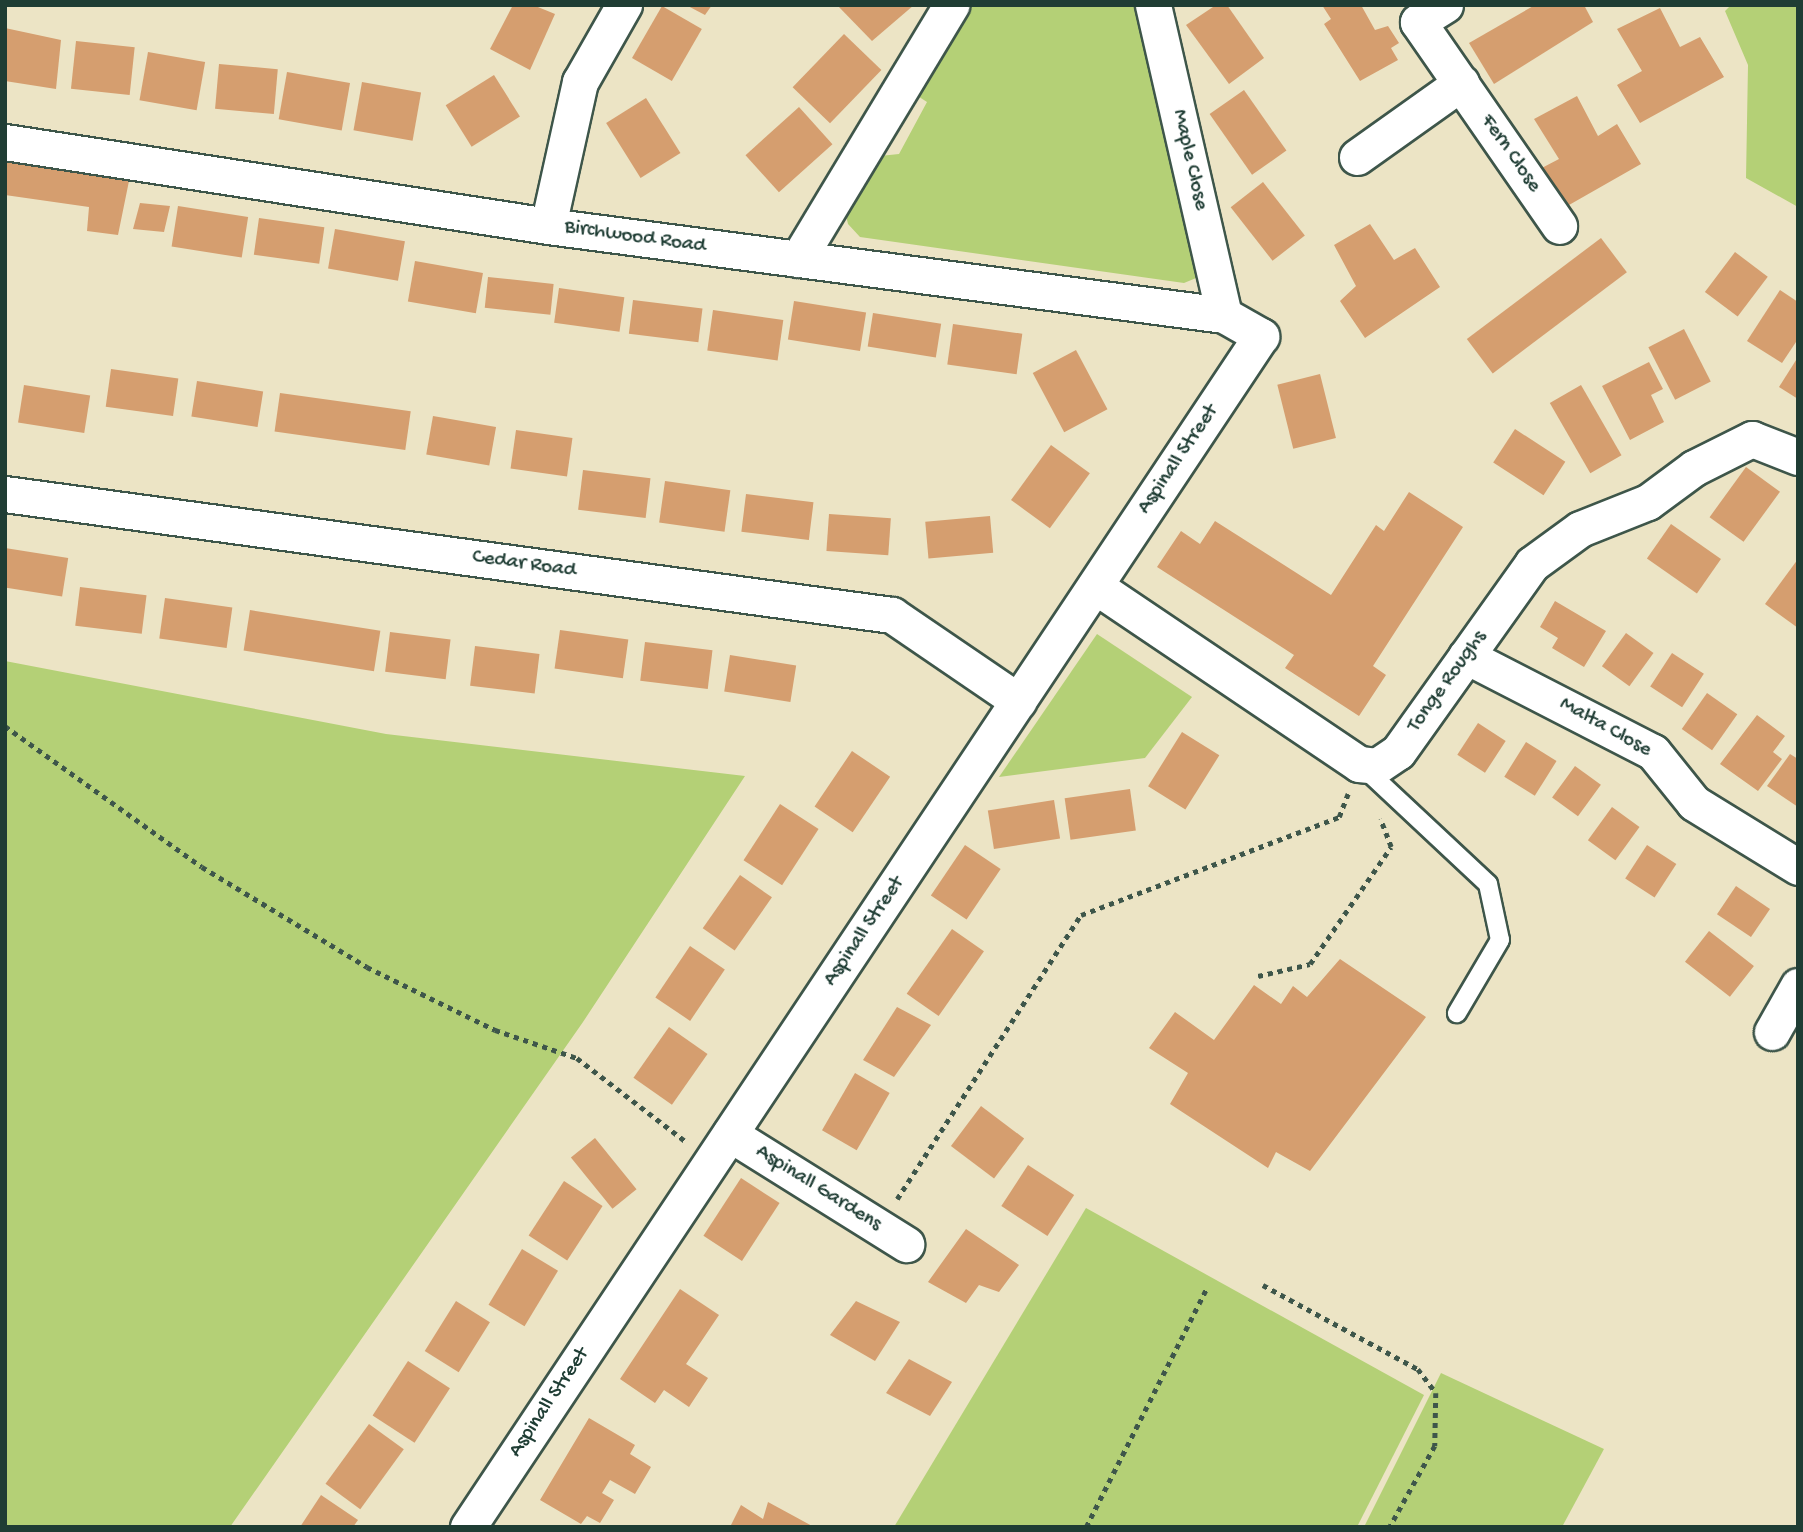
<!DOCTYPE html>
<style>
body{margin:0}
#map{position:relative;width:1803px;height:1532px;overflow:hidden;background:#ece4c5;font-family:"Gochi Hand",sans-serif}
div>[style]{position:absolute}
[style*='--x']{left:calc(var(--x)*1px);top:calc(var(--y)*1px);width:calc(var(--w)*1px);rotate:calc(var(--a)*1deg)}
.green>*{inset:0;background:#b4d076}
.building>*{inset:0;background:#d59e6f;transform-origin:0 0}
.path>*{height:4.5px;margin-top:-2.25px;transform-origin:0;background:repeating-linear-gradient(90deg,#3e564a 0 5px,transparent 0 10px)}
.roads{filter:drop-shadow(2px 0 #3e564a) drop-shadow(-2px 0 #3e564a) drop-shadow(0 2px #3e564a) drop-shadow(0 -2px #3e564a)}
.lane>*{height:18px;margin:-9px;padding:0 9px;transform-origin:9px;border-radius:9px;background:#fff}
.street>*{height:35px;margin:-17.5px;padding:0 17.5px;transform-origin:17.5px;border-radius:17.5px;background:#fff}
span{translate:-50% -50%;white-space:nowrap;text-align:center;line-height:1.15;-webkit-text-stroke:5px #fff;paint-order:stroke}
.street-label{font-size:21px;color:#1f3d34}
.frame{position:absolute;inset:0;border:7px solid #1f3d34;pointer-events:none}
</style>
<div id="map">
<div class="green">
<i style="clip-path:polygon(965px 5px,1146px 5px,1201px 276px,1184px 283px,860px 237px,848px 224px,844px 207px,870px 157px,899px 154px,927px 102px,913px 93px)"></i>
<i style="clip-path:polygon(1731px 5px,1798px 5px,1798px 207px,1746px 178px,1748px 65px,1725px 11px)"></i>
<i style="clip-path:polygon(1097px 634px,1192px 697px,1145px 758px,999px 777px)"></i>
<i style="clip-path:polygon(5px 661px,386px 734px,745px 776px,583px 1022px,230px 1527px,5px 1527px)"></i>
<i style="clip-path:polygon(1086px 1208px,1424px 1395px,1357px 1527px,894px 1527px)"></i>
<i style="clip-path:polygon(1441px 1373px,1604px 1449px,1562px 1527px,1364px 1527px)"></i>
</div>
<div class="building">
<i style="clip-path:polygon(513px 5px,533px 5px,555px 14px,530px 70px,490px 49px)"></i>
<i style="clip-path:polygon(686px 5px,712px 5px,705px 15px)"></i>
<i style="clip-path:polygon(837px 5px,914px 5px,872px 41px)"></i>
<i style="clip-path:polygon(1216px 5px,1227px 5px,1264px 58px,1229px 84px,1186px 25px)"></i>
<i style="clip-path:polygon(1322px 5px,1361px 5px,1375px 30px,1388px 26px,1399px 43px,1391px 48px,1398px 60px,1360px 81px,1324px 24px,1331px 19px)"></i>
<i style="clip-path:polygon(1535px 5px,1584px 5px,1593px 22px,1494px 84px,1469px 43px)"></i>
<i style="left:662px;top:6px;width:46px;height:60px;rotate:30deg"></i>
<i style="clip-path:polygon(1660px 8px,1680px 47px,1700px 37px,1724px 77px,1640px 123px,1617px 85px,1642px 71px,1617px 29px)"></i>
<i style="clip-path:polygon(5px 28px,61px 40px,56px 89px,5px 81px)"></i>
<i style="left:844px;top:34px;width:52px;height:74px;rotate:44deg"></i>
<i style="left:76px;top:41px;width:59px;height:48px;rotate:6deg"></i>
<i style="left:148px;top:52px;width:58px;height:49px;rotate:10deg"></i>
<i style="left:219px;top:64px;width:59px;height:45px;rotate:5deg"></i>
<i style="left:287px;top:72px;width:64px;height:48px;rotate:10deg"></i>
<i style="left:494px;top:75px;width:49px;height:57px;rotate:58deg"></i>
<i style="left:362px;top:82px;width:60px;height:49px;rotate:10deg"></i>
<i style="left:1244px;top:90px;width:74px;height:42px;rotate:55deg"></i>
<i style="clip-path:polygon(1577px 96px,1598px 136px,1617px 124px,1641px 164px,1562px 209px,1536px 171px,1559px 159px,1534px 119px)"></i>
<i style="left:646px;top:98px;width:65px;height:47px;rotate:58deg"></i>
<i style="left:799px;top:107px;width:50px;height:72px;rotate:48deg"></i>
<i style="clip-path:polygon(5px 162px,129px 181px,118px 235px,87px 231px,89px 207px,5px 195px)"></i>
<i style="left:1263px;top:182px;width:68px;height:41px;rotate:52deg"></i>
<i style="clip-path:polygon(140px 203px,170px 206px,164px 232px,133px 229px)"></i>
<i style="left:178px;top:206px;width:71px;height:41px;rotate:9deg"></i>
<i style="left:259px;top:218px;width:66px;height:37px;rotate:8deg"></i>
<i style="clip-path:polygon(1370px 224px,1394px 260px,1415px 248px,1440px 287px,1365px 338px,1340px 301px,1356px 286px,1334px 245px)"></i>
<i style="left:335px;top:229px;width:71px;height:40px;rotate:10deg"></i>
<i style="left:1601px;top:238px;width:43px;height:168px;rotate:53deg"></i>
<i style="left:1735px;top:252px;width:41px;height:50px;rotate:37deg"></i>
<i style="left:415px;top:261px;width:69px;height:41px;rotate:10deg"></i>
<i style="left:488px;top:277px;width:66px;height:31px;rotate:6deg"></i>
<i style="left:559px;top:288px;width:66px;height:35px;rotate:8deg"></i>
<i style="clip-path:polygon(1780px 290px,1798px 302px,1798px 339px,1782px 363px,1747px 341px)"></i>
<i style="left:633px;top:300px;width:70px;height:34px;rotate:7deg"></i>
<i style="left:794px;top:301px;width:73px;height:39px;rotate:9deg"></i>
<i style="left:713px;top:310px;width:71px;height:41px;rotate:8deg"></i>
<i style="left:873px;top:313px;width:69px;height:34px;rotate:9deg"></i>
<i style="left:953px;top:324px;width:70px;height:41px;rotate:8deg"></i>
<i style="left:1684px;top:329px;width:59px;height:40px;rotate:63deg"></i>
<i style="left:1076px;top:350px;width:67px;height:49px;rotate:62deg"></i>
<i style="clip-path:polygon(1798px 357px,1798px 399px,1779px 387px)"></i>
<i style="clip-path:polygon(1649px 362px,1663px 389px,1651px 395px,1664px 422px,1630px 440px,1602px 386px)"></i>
<i style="left:111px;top:369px;width:68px;height:38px;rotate:8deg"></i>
<i style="left:1320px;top:374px;width:66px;height:44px;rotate:76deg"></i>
<i style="left:197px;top:381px;width:67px;height:36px;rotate:9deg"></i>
<i style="left:24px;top:385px;width:67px;height:38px;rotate:9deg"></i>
<i style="left:1581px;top:385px;width:81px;height:36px;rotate:60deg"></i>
<i style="left:280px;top:393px;width:132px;height:39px;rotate:8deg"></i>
<i style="left:433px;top:416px;width:64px;height:39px;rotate:10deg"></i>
<i style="left:1515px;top:429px;width:60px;height:40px;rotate:33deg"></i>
<i style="left:516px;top:430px;width:57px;height:39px;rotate:8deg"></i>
<i style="left:1051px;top:445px;width:48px;height:68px;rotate:36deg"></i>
<i style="left:1746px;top:467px;width:42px;height:62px;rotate:36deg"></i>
<i style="left:583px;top:470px;width:68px;height:40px;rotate:7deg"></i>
<i style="left:665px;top:481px;width:66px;height:42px;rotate:8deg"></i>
<i style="clip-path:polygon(1409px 492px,1463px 527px,1373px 666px,1386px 675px,1359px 716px,1285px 668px,1294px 655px,1157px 567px,1181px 531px,1200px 544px,1215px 521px,1331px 595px,1376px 525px,1384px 531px)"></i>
<i style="left:746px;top:494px;width:68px;height:38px;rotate:7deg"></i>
<i style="left:829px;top:514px;width:62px;height:37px;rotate:4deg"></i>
<i style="left:990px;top:516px;width:37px;height:65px;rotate:85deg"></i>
<i style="left:1671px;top:524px;width:61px;height:42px;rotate:35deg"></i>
<i style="left:5px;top:548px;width:64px;height:39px;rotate:9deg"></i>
<i style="clip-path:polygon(1798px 559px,1798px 628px,1765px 604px)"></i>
<i style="left:80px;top:587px;width:67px;height:39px;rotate:7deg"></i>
<i style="left:165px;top:598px;width:68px;height:41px;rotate:8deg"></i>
<i style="clip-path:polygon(1555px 601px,1606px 631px,1584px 667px,1552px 648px,1558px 638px,1540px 627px)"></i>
<i style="left:250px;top:610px;width:132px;height:41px;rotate:9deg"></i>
<i style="left:560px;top:630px;width:69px;height:39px;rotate:8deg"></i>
<i style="left:390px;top:632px;width:61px;height:40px;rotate:7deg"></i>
<i style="left:1626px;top:633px;width:34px;height:41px;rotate:36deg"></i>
<i style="left:645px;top:642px;width:68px;height:39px;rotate:7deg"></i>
<i style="left:475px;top:646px;width:65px;height:40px;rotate:7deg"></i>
<i style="left:1672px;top:653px;width:38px;height:40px;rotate:33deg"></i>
<i style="left:730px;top:655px;width:67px;height:37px;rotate:9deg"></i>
<i style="left:1707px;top:693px;width:37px;height:44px;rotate:35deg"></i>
<i style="clip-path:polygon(1757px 715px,1785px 736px,1773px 752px,1782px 759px,1758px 791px,1720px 764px)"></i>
<i style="left:1478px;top:723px;width:33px;height:38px;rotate:33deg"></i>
<i style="left:1182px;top:732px;width:44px;height:64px;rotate:32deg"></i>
<i style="left:1526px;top:742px;width:36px;height:41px;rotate:32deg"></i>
<i style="left:852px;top:751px;width:46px;height:67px;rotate:34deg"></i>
<i style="clip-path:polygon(1790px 754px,1798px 759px,1798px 807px,1767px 786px)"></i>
<i style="left:1575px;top:766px;width:32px;height:39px;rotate:36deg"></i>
<i style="left:1130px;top:789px;width:42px;height:66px;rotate:82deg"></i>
<i style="left:1054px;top:800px;width:39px;height:67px;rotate:81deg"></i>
<i style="left:780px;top:804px;width:46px;height:67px;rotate:33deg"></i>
<i style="left:1612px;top:807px;width:34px;height:41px;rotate:36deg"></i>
<i style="left:965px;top:845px;width:43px;height:61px;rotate:34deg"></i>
<i style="left:1647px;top:845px;width:35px;height:40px;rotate:33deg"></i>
<i style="left:740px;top:875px;width:39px;height:65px;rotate:35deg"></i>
<i style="left:1736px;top:886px;width:41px;height:34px;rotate:34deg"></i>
<i style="left:952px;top:929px;width:39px;height:79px;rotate:35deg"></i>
<i style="left:1709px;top:931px;width:57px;height:39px;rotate:38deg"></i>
<i style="left:690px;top:946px;width:42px;height:62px;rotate:34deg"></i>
<i style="clip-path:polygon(1340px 959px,1426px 1017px,1310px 1171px,1276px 1152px,1268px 1168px,1170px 1104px,1188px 1073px,1149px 1048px,1175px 1012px,1214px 1040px,1254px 985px,1281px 1004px,1293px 986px,1307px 997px)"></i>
<i style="clip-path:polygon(897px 1007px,931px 1025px,894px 1077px,863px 1060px)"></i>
<i style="left:669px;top:1027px;width:47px;height:62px;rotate:35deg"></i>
<i style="left:855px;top:1073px;width:40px;height:66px;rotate:30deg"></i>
<i style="left:981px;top:1106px;width:54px;height:50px;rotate:37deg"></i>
<i style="left:595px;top:1138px;width:66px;height:31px;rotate:51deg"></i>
<i style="left:1028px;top:1165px;width:55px;height:49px;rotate:33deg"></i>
<i style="left:741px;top:1178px;width:46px;height:69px;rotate:33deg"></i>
<i style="left:564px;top:1181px;width:46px;height:65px;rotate:33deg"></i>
<i style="clip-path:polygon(966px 1229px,1019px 1265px,999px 1292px,979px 1285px,966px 1303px,928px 1282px)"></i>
<i style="left:522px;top:1249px;width:42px;height:65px;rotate:31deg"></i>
<i style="clip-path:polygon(680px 1289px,719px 1315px,686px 1364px,708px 1378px,689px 1407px,664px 1390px,655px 1403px,620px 1379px)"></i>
<i style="left:456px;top:1301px;width:40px;height:59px;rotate:32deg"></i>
<i style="clip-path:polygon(856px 1301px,900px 1322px,875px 1361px,830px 1335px)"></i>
<i style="clip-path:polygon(909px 1359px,952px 1382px,930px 1416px,886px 1393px)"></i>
<i style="left:408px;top:1361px;width:50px;height:65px;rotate:33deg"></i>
<i style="clip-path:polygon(589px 1418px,635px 1445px,630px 1454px,651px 1467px,635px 1494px,610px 1480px,602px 1493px,614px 1500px,600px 1523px,587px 1516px,581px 1524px,540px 1500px)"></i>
<i style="left:369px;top:1424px;width:43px;height:74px;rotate:36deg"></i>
<i style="clip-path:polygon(321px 1495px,358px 1520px,353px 1527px,300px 1527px)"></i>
<i style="clip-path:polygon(768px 1502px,814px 1527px,730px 1527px,741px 1505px,763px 1519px)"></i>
</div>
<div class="path">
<i style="--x:5;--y:726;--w:242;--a:35.6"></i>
<i style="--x:202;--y:867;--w:193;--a:31.2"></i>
<i style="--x:367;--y:967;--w:143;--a:26.2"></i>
<i style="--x:495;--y:1030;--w:87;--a:18.9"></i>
<i style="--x:577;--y:1058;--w:136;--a:37.5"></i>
<i style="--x:1258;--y:976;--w:53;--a:-13"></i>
<i style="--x:1310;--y:964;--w:142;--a:-55.3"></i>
<i style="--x:1391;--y:847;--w:30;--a:-111"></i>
<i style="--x:897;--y:1199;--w:338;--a:-57.1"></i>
<i style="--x:1081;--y:915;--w:276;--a:-20.8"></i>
<i style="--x:1339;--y:817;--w:25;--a:-69"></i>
<i style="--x:1263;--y:1285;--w:176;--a:28.5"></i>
<i style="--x:1418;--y:1369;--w:30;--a:53"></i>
<i style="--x:1436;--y:1393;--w:53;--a:91.1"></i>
<i style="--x:1435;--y:1446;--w:93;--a:119.1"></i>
<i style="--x:1086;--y:1527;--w:269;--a:-63.2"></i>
</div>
<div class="roads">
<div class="lane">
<i style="--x:1364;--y:768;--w:170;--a:43.1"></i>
<i style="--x:1488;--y:884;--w:57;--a:77.9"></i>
<i style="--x:1500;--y:940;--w:85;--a:120.5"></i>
</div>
<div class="street">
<i style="--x:1153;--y:5;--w:318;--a:77.1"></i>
<i style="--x:1445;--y:5;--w:32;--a:148"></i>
<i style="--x:1418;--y:22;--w:248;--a:55.3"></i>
<i style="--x:5;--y:142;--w:549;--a:8.79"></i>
<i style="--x:548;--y:226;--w:682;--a:7.5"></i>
<i style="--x:1224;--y:315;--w:43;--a:29.6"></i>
<i style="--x:1261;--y:336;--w:1431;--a:123.66"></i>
<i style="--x:1357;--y:157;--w:128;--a:-35.4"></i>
<i style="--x:548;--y:226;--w:148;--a:-77.5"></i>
<i style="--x:580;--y:82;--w:89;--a:-60.3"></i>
<i style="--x:798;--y:259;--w:297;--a:-58.9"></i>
<i style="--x:5;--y:494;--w:895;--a:7.77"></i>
<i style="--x:892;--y:615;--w:153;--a:34.3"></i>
<i style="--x:1095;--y:586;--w:318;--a:34"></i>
<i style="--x:1359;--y:764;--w:18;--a:6"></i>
<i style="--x:1377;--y:766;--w:25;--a:-34"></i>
<i style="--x:1398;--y:752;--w:231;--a:-54.5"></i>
<i style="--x:1532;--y:564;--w:59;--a:-36.1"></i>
<i style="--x:1580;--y:529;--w:73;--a:-21.7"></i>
<i style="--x:1648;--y:502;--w:57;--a:-36.5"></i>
<i style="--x:1694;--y:468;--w:65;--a:-26.6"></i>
<i style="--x:1752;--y:439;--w:49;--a:21.4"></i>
<i style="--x:1466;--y:656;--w:210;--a:27.2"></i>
<i style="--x:1653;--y:752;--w:65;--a:51.2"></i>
<i style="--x:1694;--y:803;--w:122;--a:31.6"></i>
<i style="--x:1772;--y:1032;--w:53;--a:-60.5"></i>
<i style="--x:730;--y:1134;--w:208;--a:32"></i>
</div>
</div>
<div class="street-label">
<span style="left:1510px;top:154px;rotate:55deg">Fern Close</span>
<span style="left:1189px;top:160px;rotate:77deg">Maple Close</span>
<span style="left:635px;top:238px;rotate:8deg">Birchwood Road</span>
<span style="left:1179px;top:460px;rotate:-56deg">Aspinall Street</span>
<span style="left:524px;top:565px;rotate:8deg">Cedar Road</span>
<span style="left:1448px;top:682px;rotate:-54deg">Tonge Roughs</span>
<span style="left:1605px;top:728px;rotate:29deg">Malta Close</span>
<span style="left:865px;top:932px;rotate:-56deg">Aspinall Street</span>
<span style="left:818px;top:1189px;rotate:32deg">Aspinall Gardens</span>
<span style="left:550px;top:1403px;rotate:-56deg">Aspinall Street</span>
</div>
<div class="frame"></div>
</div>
